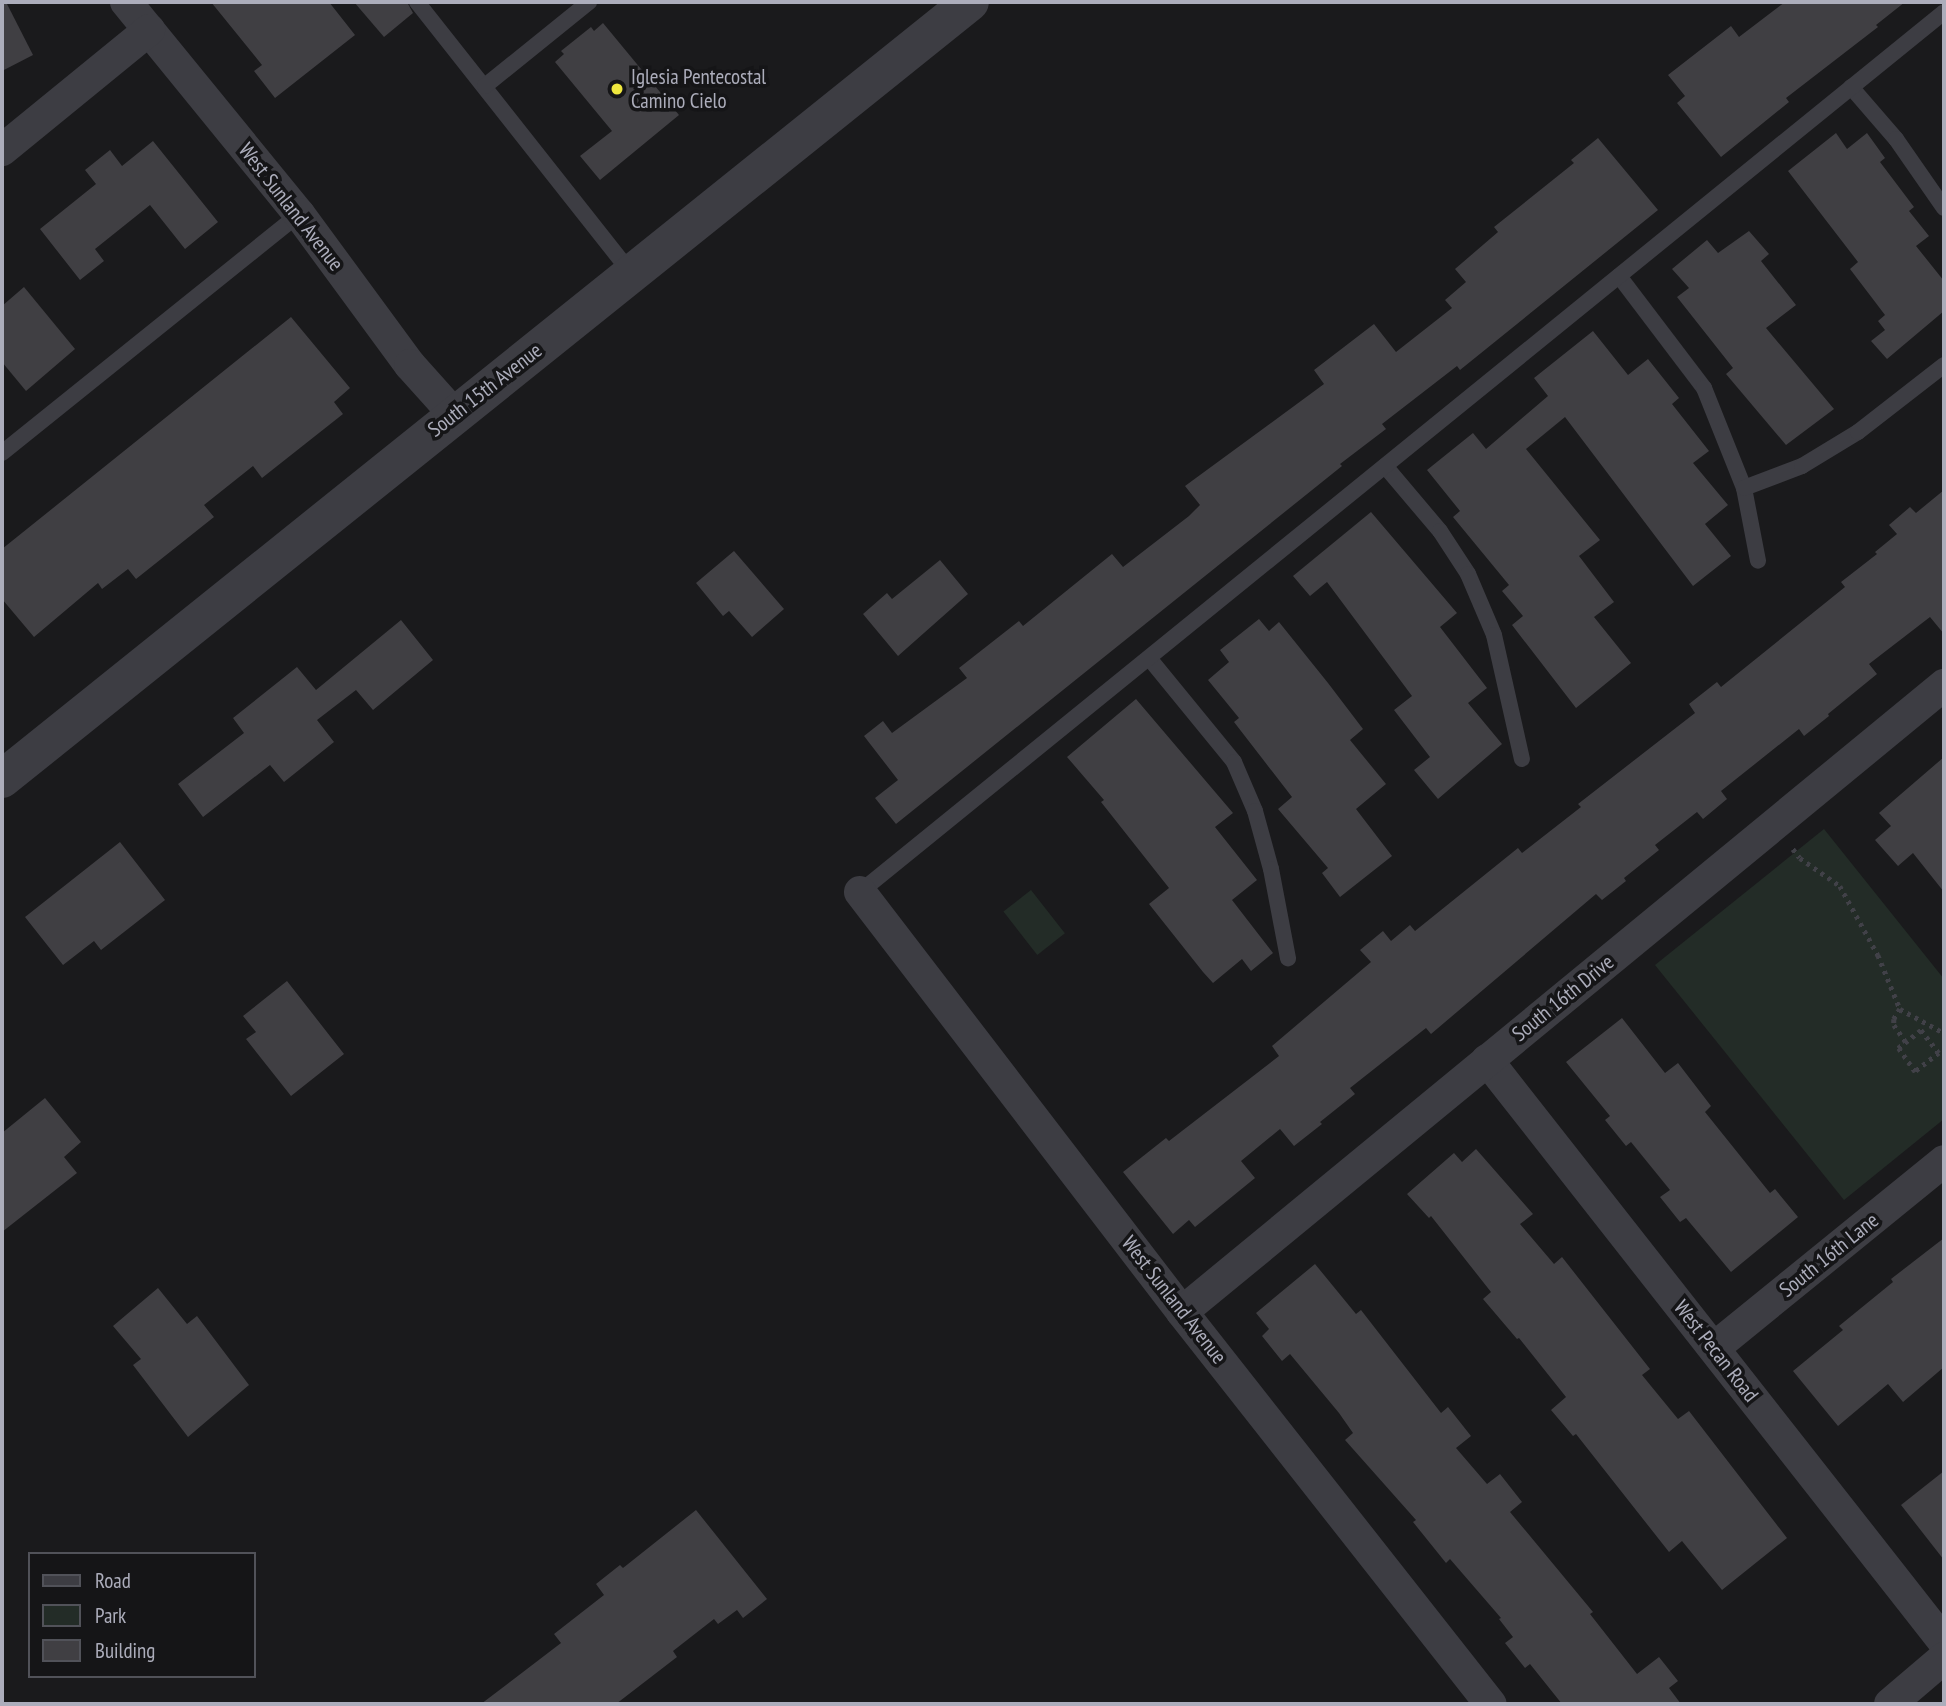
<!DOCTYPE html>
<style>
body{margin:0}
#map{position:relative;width:1946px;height:1706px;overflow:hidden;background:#1a1a1c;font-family:"PT Sans Narrow",sans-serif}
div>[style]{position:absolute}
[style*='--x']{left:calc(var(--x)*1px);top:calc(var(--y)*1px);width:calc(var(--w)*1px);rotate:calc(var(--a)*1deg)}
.green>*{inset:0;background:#232c27;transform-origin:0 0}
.building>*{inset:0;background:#403f43}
.path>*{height:4.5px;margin-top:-2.25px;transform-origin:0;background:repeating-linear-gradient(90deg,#414148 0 3.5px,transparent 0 8.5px)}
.service>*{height:16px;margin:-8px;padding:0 8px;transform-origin:8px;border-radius:8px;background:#3d3d43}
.minor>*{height:32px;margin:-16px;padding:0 16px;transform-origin:16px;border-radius:16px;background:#3d3d43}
.tertiary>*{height:38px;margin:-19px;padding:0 19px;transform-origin:19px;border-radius:19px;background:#3d3d43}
.dots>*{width:19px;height:19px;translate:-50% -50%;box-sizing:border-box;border:4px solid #151517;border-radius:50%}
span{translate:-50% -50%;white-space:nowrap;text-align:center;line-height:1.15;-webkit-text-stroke:7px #151517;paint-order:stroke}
.poi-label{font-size:21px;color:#acadbb}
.left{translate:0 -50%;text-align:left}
.street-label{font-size:21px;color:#acadbb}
.frame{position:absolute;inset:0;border:4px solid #acadbb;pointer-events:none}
.legend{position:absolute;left:28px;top:1552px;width:228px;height:126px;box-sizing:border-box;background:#151517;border:2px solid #515259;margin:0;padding:9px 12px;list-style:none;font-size:21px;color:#acadbb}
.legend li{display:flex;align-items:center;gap:14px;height:35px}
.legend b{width:35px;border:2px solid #515259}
</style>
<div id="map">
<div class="green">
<i style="clip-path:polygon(1824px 829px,1944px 979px,1944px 1119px,1844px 1200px,1655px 965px)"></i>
<i style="left:1031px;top:890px;width:55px;height:35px;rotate:52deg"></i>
</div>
<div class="building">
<i style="clip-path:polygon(2px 2px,6px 2px,33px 55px,2px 71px)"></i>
<i style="clip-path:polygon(211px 2px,329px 2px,355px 35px,275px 98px,254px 71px,262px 65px)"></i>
<i style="clip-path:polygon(354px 2px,407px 2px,413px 13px,384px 37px)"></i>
<i style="clip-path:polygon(1785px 2px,1905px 2px,1876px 25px,1878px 27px,1786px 98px,1789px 102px,1721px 157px,1677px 103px,1685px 96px,1668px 75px,1731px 26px,1739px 37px)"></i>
<i style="clip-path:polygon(603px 23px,679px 115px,600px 180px,580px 156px,612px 131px,555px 62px,564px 54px,561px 51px,591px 27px,594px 31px)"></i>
<i style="clip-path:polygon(1836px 133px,1847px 149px,1867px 133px,1885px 158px,1880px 162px,1914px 207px,1909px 211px,1929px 236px,1916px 246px,1944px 281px,1944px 311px,1887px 359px,1871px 341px,1885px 330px,1878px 321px,1885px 315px,1850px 269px,1858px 262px,1788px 171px)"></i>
<i style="clip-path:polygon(1598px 138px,1658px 210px,1460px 370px,1457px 366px,1382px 424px,1386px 429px,1340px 464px,1342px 466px,896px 824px,875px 798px,898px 780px,864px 736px,883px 721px,892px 733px,967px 678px,959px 668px,1019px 621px,1023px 626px,1112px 554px,1123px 567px,1189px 516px,1200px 505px,1185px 486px,1324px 384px,1314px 370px,1374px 324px,1396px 352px,1452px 308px,1445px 300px,1466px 282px,1455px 269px,1498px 232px,1494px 227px,1574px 163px,1571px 160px)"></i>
<i style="clip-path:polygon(153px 141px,218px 222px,185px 249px,150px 205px,95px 249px,104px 261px,80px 280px,40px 229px,96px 184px,85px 170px,110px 150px,122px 166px)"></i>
<i style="clip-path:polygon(1749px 231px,1769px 254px,1761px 261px,1796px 305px,1766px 328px,1834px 409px,1786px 445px,1726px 374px,1733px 368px,1677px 297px,1689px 288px,1672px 269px,1707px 240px,1718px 253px)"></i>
<i style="clip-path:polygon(24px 287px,75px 349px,26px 391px,2px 362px,2px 306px)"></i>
<i style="clip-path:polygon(291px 317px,350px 388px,334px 402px,343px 414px,262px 478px,253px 466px,204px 505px,214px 517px,136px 579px,128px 569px,102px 589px,98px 583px,34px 637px,2px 599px,2px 549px)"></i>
<i style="clip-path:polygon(1593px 331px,1628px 375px,1648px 359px,1679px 398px,1672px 404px,1709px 451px,1693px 463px,1728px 505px,1705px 524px,1731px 556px,1693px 586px,1565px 417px,1526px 449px,1600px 540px,1579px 556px,1614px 602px,1594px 617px,1631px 663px,1576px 708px,1512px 625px,1523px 616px,1502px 591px,1509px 585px,1453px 517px,1460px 511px,1427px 470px,1473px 433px,1486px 449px,1548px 396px,1534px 378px)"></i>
<i style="clip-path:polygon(1944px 490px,1944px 634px,1930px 617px,1869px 664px,1877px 674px,1828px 714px,1829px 716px,1804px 736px,1799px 729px,1721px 791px,1727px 799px,1703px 819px,1697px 812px,1655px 845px,1659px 850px,1624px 878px,1626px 881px,1602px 900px,1596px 894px,1431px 1034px,1426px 1028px,1350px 1088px,1355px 1094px,1320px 1122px,1322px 1124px,1294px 1146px,1280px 1129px,1241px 1161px,1255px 1178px,1195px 1227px,1189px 1220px,1173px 1234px,1123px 1172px,1166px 1138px,1169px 1141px,1279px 1056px,1272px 1046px,1371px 962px,1360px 950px,1383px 931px,1391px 941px,1410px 925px,1415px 931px,1518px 848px,1522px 853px,1581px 807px,1578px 804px,1695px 713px,1689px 704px,1717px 682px,1721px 687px,1845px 587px,1841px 582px,1877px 554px,1875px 552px,1897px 534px,1889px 525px,1910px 507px,1916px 513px)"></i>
<i style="clip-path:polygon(1371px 512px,1457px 613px,1440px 627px,1487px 688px,1468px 703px,1502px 744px,1438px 799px,1414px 770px,1430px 757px,1394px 710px,1412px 696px,1327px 582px,1310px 596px,1293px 576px)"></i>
<i style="clip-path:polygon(734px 551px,784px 609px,752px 637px,729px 611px,723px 616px,696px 583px)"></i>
<i style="clip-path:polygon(940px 560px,968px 594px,898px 656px,863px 614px,887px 593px,892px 599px)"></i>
<i style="clip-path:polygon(1259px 619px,1269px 631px,1279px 622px,1328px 683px,1363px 729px,1350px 740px,1386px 784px,1356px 809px,1392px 856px,1340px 897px,1322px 873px,1328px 868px,1278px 809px,1292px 797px,1234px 722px,1239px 718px,1208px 680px,1229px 662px,1220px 650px)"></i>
<i style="clip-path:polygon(401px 620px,433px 660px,373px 710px,356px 690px,317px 720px,334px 742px,284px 782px,270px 765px,203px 817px,178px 784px,244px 733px,233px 718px,297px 667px,316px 690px)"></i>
<i style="clip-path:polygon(1136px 699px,1233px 813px,1215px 827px,1257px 880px,1232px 900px,1273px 953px,1251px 971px,1242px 959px,1213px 983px,1203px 972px,1149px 904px,1169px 888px,1101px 802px,1104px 800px,1067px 757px)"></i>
<i style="clip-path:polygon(1944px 757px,1944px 892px,1913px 853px,1898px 866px,1875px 840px,1891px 826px,1879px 813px)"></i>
<i style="clip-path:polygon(120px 842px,165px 900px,101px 950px,94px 941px,63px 965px,25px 917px)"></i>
<i style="clip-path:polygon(287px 981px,344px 1054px,291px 1096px,246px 1039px,256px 1032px,243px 1016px)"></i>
<i style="clip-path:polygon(1622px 1018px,1665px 1073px,1678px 1063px,1711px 1106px,1705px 1112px,1770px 1193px,1775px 1189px,1798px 1217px,1731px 1272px,1686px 1218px,1680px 1222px,1660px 1197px,1670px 1190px,1631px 1142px,1626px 1146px,1605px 1120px,1610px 1116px,1566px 1062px)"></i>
<i style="clip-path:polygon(45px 1098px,81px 1142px,64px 1157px,77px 1173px,2px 1232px,2px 1133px)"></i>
<i style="clip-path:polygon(1476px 1149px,1533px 1214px,1520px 1224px,1554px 1264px,1562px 1257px,1650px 1369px,1642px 1375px,1678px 1419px,1689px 1411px,1787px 1538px,1722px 1590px,1682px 1541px,1669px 1552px,1576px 1434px,1573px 1436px,1551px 1410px,1566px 1397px,1519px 1338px,1517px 1339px,1483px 1299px,1491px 1292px,1431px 1216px,1429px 1218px,1407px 1194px,1454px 1153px,1462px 1162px)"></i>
<i style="clip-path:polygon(1944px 1238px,1944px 1367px,1903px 1402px,1888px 1384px,1838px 1426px,1793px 1371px,1843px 1330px,1839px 1326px,1893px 1282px,1891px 1279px)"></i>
<i style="clip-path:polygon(1315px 1264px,1356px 1314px,1361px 1310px,1441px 1413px,1448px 1407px,1471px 1436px,1456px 1448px,1487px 1484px,1500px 1474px,1522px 1502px,1510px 1512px,1593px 1612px,1590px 1614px,1637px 1674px,1659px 1657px,1678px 1681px,1669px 1688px,1681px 1704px,1562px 1704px,1530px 1664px,1525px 1668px,1505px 1643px,1513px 1637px,1499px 1619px,1501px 1618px,1450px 1559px,1446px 1563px,1413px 1522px,1416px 1520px,1345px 1440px,1353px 1433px,1339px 1413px,1290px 1354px,1282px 1361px,1262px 1336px,1269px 1329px,1256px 1313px)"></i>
<i style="clip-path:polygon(158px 1288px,187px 1324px,197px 1316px,249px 1385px,188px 1437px,133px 1365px,141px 1359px,113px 1326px)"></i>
<i style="clip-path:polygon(1944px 1471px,1944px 1560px,1901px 1505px)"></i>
<i style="clip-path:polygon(696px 1510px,767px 1599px,743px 1618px,737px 1610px,718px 1624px,714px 1619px,673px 1651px,677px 1657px,616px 1704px,481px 1704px,561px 1643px,554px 1634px,604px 1595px,596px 1584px,620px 1565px,623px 1568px)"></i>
</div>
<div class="path">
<i style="--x:1793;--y:849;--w:11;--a:52"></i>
<i style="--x:1800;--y:858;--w:49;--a:35"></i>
<i style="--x:1840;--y:886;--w:79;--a:61.2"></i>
<i style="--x:1878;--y:955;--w:58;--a:67.8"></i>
<i style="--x:1900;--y:1009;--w:50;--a:28.6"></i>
<i style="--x:1900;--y:1009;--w:12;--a:121"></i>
<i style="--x:1894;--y:1019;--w:6;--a:90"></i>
<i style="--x:1894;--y:1025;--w:21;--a:55"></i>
<i style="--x:1921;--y:1030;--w:29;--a:52"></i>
<i style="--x:1939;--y:1053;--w:31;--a:142"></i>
<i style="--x:1915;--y:1072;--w:29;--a:-125"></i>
<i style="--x:1898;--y:1048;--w:29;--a:-38"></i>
</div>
<div class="service">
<i style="--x:417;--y:2;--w:347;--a:51.7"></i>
<i style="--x:485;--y:86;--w:134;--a:-38.9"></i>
<i style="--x:1851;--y:87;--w:69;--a:49.1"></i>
<i style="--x:1896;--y:139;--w:84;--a:55.2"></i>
<i style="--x:1619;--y:276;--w:141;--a:52.8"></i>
<i style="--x:1704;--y:388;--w:108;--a:68.2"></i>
<i style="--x:1744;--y:488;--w:74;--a:79.1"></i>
<i style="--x:2;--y:453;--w:381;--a:-38.8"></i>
<i style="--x:1385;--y:466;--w:85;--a:49.8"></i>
<i style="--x:1440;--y:531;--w:51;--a:56.9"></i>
<i style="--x:1468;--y:574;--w:66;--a:66.9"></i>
<i style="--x:1494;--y:635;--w:127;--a:77.3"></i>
<i style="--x:1744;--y:488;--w:62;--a:-20.8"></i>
<i style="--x:1802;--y:466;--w:66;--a:-31.3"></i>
<i style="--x:1858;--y:432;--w:109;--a:-37.9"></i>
<i style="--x:1149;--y:658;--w:134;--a:50.7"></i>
<i style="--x:1234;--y:762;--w:53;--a:66.8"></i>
<i style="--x:1255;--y:811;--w:60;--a:74.6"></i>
<i style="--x:1271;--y:869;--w:91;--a:79.2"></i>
<i style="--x:860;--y:892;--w:1396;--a:-39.07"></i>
</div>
<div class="minor">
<i style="--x:126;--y:2;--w:274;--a:50.8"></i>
<i style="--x:299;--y:214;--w:187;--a:53.7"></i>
<i style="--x:410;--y:365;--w:66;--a:48.1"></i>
<i style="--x:2;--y:150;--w:190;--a:-39.2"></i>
<i style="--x:860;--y:892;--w:529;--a:52.52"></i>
<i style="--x:1182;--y:1312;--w:499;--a:51.8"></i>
<i style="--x:1487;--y:1060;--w:740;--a:51.86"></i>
<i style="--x:1182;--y:1312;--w:987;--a:-39.45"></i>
<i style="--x:1714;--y:1348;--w:296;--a:-39.1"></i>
<i style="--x:1890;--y:1704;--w:71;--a:-40.4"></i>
</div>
<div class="tertiary">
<i style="--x:2;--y:779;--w:1241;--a:-38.75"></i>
</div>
<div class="dots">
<i style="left:617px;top:89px;background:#efe73e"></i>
</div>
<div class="poi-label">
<span class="left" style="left:631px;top:89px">Iglesia Pentecostal<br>Camino Cielo</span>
</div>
<div class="street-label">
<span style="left:291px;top:207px;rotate:52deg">West Sunland Avenue</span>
<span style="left:485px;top:390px;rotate:-38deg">South 15th Avenue</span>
<span style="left:1563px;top:998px;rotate:-39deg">South 16th Drive</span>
<span style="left:1829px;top:1255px;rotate:-39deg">South 16th Lane</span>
<span style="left:1174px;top:1300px;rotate:52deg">West Sunland Avenue</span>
<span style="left:1716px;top:1351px;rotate:52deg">West Pecan Road</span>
</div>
<div class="frame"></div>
<ul class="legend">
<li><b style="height:9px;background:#3d3d43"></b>Road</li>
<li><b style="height:19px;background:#232c27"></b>Park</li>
<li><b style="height:19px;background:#403f43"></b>Building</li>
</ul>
</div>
